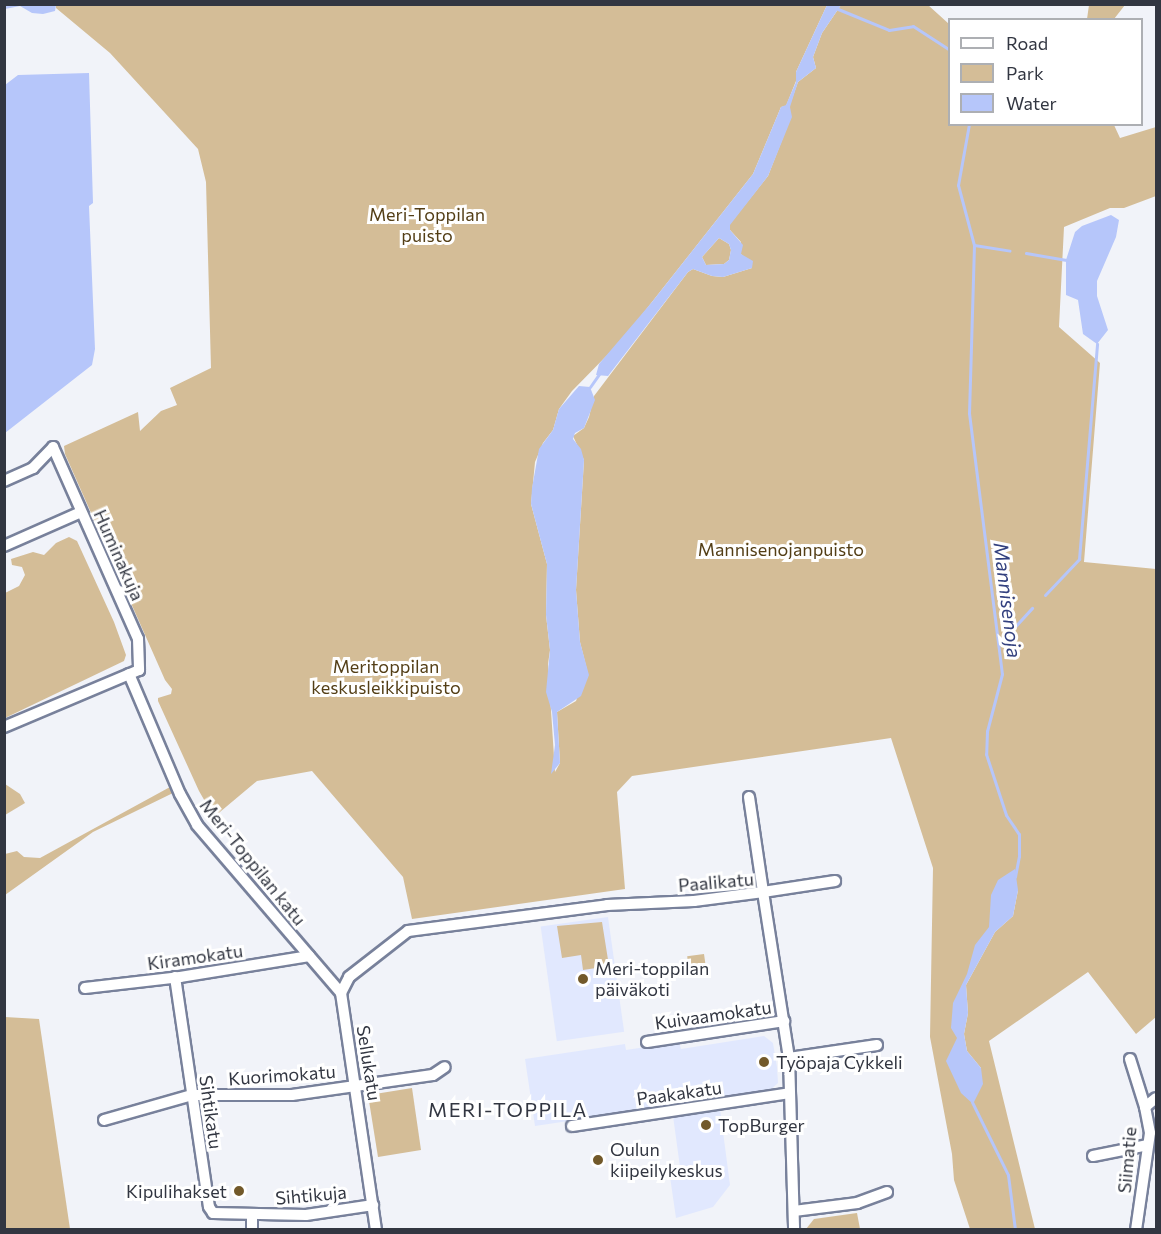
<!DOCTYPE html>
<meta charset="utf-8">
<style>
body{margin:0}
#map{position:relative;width:1161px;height:1234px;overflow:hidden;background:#f1f3f9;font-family:Commissioner,sans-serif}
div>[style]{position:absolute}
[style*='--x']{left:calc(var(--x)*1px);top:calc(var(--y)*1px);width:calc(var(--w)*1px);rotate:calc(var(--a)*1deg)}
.built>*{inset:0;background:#e1e8fe;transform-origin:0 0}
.green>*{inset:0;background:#d4bd97;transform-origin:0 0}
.water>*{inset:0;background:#b6c6fa}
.stream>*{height:3px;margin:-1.5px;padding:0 1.5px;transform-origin:1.5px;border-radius:1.5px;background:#b6c6fa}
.roads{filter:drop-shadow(2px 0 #78819b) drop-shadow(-2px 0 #78819b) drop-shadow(0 2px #78819b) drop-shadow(0 -2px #78819b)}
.minor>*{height:10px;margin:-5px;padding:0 5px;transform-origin:5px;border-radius:5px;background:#fff}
.dots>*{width:16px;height:16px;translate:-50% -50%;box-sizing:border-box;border:3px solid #fff;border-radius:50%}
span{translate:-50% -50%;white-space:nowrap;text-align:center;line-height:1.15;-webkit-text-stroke:6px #fff;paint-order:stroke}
.park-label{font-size:18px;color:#533e16}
.street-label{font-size:18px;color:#323641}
.poi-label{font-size:18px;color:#323641}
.left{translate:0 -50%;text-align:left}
.right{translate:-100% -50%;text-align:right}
.water-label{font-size:20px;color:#33417f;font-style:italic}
.neighbourhood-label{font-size:20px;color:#323641;letter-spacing:1.5px}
.frame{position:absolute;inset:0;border:6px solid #323641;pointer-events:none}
.legend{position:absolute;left:948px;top:18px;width:195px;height:108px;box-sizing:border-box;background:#fff;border:2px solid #adafb3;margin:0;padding:8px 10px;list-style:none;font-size:18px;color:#323641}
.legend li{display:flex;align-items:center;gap:12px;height:30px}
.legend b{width:30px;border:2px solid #adafb3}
</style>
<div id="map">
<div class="built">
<i style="left:608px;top:917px;width:116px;height:68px;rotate:82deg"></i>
<i style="clip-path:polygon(764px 1036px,773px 1043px,777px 1067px,778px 1083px,769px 1091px,535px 1126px,525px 1059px,625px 1044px,626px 1050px,679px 1042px,681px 1049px)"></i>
<i style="clip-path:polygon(720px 1109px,730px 1185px,713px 1207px,676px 1218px,669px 1170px,680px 1167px,673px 1116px)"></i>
</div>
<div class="green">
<i style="clip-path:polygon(evenodd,56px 4px,827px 5px,796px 72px,796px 81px,786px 106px,781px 107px,753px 174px,622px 340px,572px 391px,559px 409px,553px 430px,543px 443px,535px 462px,531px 504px,547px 564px,546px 615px,550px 650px,548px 664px,555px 772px,560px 763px,557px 712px,576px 701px,587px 670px,580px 642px,576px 590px,584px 460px,573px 436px,584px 428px,589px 417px,594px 396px,688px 272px,693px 269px,712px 276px,723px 277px,752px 268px,741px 254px,741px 242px,730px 230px,729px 225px,768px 176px,791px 117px,789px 107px,798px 82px,816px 68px,813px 57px,822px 33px,841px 5px,928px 5px,949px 24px,950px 124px,1114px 125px,1120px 138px,1156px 127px,1156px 196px,1124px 208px,1110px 208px,1064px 227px,1059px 327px,1100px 363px,1084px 562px,1156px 569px,1156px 1017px,1136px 1034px,1088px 972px,989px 1041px,1035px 1229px,970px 1229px,954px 1180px,952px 1154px,930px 1037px,933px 868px,891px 738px,632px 776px,617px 792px,625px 889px,412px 919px,403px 877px,312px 771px,257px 781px,214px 817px,199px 791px,158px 701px,158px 698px,171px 694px,172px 689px,165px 680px,65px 454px,64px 446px,138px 412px,140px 431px,161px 411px,177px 405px,170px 388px,211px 368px,206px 182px,198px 149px,110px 53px,56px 8px,56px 4px,1018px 890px,1013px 916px,995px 932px,966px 985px,968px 1013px,964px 1034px,967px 1051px,981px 1068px,972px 1102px,955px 1008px,979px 951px,1018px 890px)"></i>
<i style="clip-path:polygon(1089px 5px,1089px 4px,1125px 5px,1114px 19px,1087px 19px)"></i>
<i style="clip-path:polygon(719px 238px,729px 244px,731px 250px,729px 260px,724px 264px,706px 265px,702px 257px)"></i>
<i style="clip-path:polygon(69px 537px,77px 541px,114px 622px,126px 655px,124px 661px,5px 718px,5px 593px,19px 586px,25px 575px,22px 567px,12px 565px,11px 559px,33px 552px,44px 555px,56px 543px)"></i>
<i style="clip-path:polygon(5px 784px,20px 794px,25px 803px,5px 815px)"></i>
<i style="clip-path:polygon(170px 787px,173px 793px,93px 832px,5px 895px,5px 854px,17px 851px,24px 857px,40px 858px)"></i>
<i style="clip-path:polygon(602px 922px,609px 966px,583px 970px,581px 955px,562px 958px,557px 926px)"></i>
<i style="left:704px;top:954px;width:21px;height:17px;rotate:82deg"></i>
<i style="clip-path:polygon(5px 1017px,39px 1019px,70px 1229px,5px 1229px)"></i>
<i style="clip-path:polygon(412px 1088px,421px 1150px,378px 1157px,369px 1101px,375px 1094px)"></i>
<i style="clip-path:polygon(857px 1213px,860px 1229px,806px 1229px,814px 1219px)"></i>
</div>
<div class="water">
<i style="clip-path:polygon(4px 5px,5px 4px,56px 5px,55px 11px,43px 14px,32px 13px,20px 6px,5px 9px)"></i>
<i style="clip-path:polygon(evenodd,827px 5px,841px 5px,822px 33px,813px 57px,816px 68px,798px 82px,790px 107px,792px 117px,768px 176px,730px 225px,730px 230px,743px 245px,741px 254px,753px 261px,752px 268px,723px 277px,712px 276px,693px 269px,688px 272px,608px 376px,596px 375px,599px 364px,652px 302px,753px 174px,781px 107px,786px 105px,796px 82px,796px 72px,827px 5px,719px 238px,729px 244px,731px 250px,729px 260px,724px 264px,706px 265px,702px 257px,719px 238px)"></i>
<i style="clip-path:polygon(89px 73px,93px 203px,89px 206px,95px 349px,92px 365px,5px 433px,5px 85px,18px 75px)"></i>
<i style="clip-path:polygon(1111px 215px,1119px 220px,1116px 237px,1097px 281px,1097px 296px,1108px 330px,1097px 344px,1083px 334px,1078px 300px,1066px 295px,1066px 260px,1075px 232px,1082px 226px)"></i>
<i style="clip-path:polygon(579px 386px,590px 387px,595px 400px,584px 428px,575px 433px,573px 439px,581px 449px,584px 460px,576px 590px,580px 642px,589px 675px,581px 696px,557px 712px,560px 763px,551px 774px,555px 745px,552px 712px,546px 692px,550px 650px,546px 615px,547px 564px,531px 504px,532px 488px,539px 449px,553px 430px,559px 409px)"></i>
<i style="clip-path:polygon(1015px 869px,1018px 890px,1013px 916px,995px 932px,966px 985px,968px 1013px,964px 1034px,967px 1051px,981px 1068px,983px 1084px,973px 1104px,961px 1093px,946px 1061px,957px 1038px,951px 1028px,953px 1003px,967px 974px,975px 945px,989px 927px,991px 895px,998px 880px)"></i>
</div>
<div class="stream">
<i style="--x:838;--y:9;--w:55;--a:22.4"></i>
<i style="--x:889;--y:30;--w:24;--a:-9"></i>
<i style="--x:913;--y:26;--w:44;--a:33"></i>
<i style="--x:969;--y:124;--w:62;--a:100.2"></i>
<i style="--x:958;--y:185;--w:62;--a:75.1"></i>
<i style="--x:974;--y:245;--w:168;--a:91.7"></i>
<i style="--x:969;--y:413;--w:263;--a:82.8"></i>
<i style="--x:1002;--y:674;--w:59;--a:104.7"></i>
<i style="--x:987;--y:731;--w:23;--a:92"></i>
<i style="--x:986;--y:754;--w:64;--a:71.8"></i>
<i style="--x:1006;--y:815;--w:23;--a:56"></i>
<i style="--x:1019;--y:834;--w:22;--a:90"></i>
<i style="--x:1019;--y:856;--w:21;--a:101"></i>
<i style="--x:974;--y:245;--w:36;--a:9"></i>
<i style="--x:1026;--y:253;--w:41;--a:9.9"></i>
<i style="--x:590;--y:387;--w:16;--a:-55"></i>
<i style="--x:1045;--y:595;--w:50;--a:-46.6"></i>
<i style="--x:1079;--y:559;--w:216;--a:-85.2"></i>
<i style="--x:999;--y:644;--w:49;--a:-47.5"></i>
<i style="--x:972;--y:1102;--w:81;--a:63.7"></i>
<i style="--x:1008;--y:1175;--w:55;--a:82.7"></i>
</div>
<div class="roads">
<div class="minor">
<i style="--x:4;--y:481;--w:32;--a:-24"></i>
<i style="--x:33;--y:468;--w:29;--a:-46"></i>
<i style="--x:53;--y:447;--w:210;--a:66.1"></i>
<i style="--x:138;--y:639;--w:31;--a:88"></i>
<i style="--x:139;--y:670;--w:147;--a:157.1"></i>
<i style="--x:4;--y:546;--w:84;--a:-23.8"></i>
<i style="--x:129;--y:674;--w:130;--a:67"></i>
<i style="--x:180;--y:794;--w:35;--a:61"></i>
<i style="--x:197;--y:825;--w:221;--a:49.4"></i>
<i style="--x:749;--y:797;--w:96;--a:81.6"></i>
<i style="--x:763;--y:892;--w:73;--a:-8.7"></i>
<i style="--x:175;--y:977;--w:232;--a:81.6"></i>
<i style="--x:209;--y:1207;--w:7;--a:56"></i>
<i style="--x:213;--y:1213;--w:93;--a:1.2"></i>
<i style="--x:306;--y:1215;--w:68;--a:-8.5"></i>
<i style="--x:85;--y:988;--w:96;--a:-6.6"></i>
<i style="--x:180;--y:977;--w:131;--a:-9.2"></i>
<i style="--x:647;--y:1042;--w:139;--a:-8.7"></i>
<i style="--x:789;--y:1058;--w:89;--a:-8.4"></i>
<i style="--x:1130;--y:1059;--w:50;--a:72.6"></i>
<i style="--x:1145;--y:1107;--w:26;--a:79"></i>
<i style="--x:1150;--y:1133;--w:98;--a:98.2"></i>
<i style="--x:1145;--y:1107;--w:14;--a:-39"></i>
<i style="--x:104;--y:1120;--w:91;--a:-15.9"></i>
<i style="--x:192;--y:1095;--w:100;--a:0"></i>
<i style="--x:292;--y:1095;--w:142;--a:-8.1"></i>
<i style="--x:433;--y:1075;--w:14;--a:-34"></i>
<i style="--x:572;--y:1126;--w:220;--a:-8.6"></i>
<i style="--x:1093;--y:1156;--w:56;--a:-11.3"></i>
<i style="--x:794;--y:1211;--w:64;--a:-7.2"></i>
<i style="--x:857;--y:1203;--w:32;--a:-20"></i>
<i style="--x:252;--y:1230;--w:14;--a:-90"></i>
<i style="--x:376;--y:1230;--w:240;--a:-98.4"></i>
<i style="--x:341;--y:993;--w:18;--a:-63"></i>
<i style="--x:349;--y:977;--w:75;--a:-37.9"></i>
<i style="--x:408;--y:931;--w:201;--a:-7.4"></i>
<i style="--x:607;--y:905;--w:87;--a:-2.6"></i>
<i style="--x:694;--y:901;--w:70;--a:-7.4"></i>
<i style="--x:763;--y:892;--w:168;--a:81.1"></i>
<i style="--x:789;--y:1058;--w:172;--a:88.3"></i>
</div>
</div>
<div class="dots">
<i style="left:583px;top:979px;background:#72592a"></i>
<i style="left:764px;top:1062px;background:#72592a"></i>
<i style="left:706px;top:1125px;background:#72592a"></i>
<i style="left:598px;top:1160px;background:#72592a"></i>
<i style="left:239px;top:1191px;background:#72592a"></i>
</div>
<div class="park-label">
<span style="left:427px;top:225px">Meri-Toppilan<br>puisto</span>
<span style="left:781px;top:549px">Mannisenojanpuisto</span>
<span style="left:386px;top:677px">Meritoppilan<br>keskusleikkipuisto</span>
</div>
<div class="street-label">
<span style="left:119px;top:555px;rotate:66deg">Huminakuja</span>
<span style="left:253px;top:862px;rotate:51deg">Meri-Toppilan katu</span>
<span style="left:716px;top:882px;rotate:-5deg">Paalikatu</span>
<span style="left:195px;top:957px;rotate:-8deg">Kiramokatu</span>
<span style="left:713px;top:1015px;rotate:-8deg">Kuivaamokatu</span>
<span style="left:369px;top:1063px;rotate:81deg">Sellukatu</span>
<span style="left:282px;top:1075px;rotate:-4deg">Kuorimokatu</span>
<span style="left:679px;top:1093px;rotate:-8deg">Paakakatu</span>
<span style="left:211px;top:1112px;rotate:82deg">Sihtikatu</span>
<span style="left:1127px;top:1160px;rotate:-85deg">Siimatie</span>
<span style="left:311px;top:1195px;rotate:-5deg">Sihtikuja</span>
</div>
<div class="poi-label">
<span class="left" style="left:595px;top:979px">Meri-toppilan<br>päiväkoti</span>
<span class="left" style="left:776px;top:1062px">Työpaja Cykkeli</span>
<span class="left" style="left:718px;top:1125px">TopBurger</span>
<span class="left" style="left:610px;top:1160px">Oulun<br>kiipeilykeskus</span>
<span class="right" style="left:227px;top:1191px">Kipulihakset</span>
</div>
<div class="water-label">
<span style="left:1008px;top:600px;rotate:83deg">Mannisenoja</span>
</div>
<div class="neighbourhood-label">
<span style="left:508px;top:1109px">MERI-TOPPILA</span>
</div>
<div class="frame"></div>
<ul class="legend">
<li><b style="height:8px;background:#fff"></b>Road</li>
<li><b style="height:16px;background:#d4bd97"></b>Park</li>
<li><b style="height:16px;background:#b6c6fa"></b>Water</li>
</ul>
</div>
